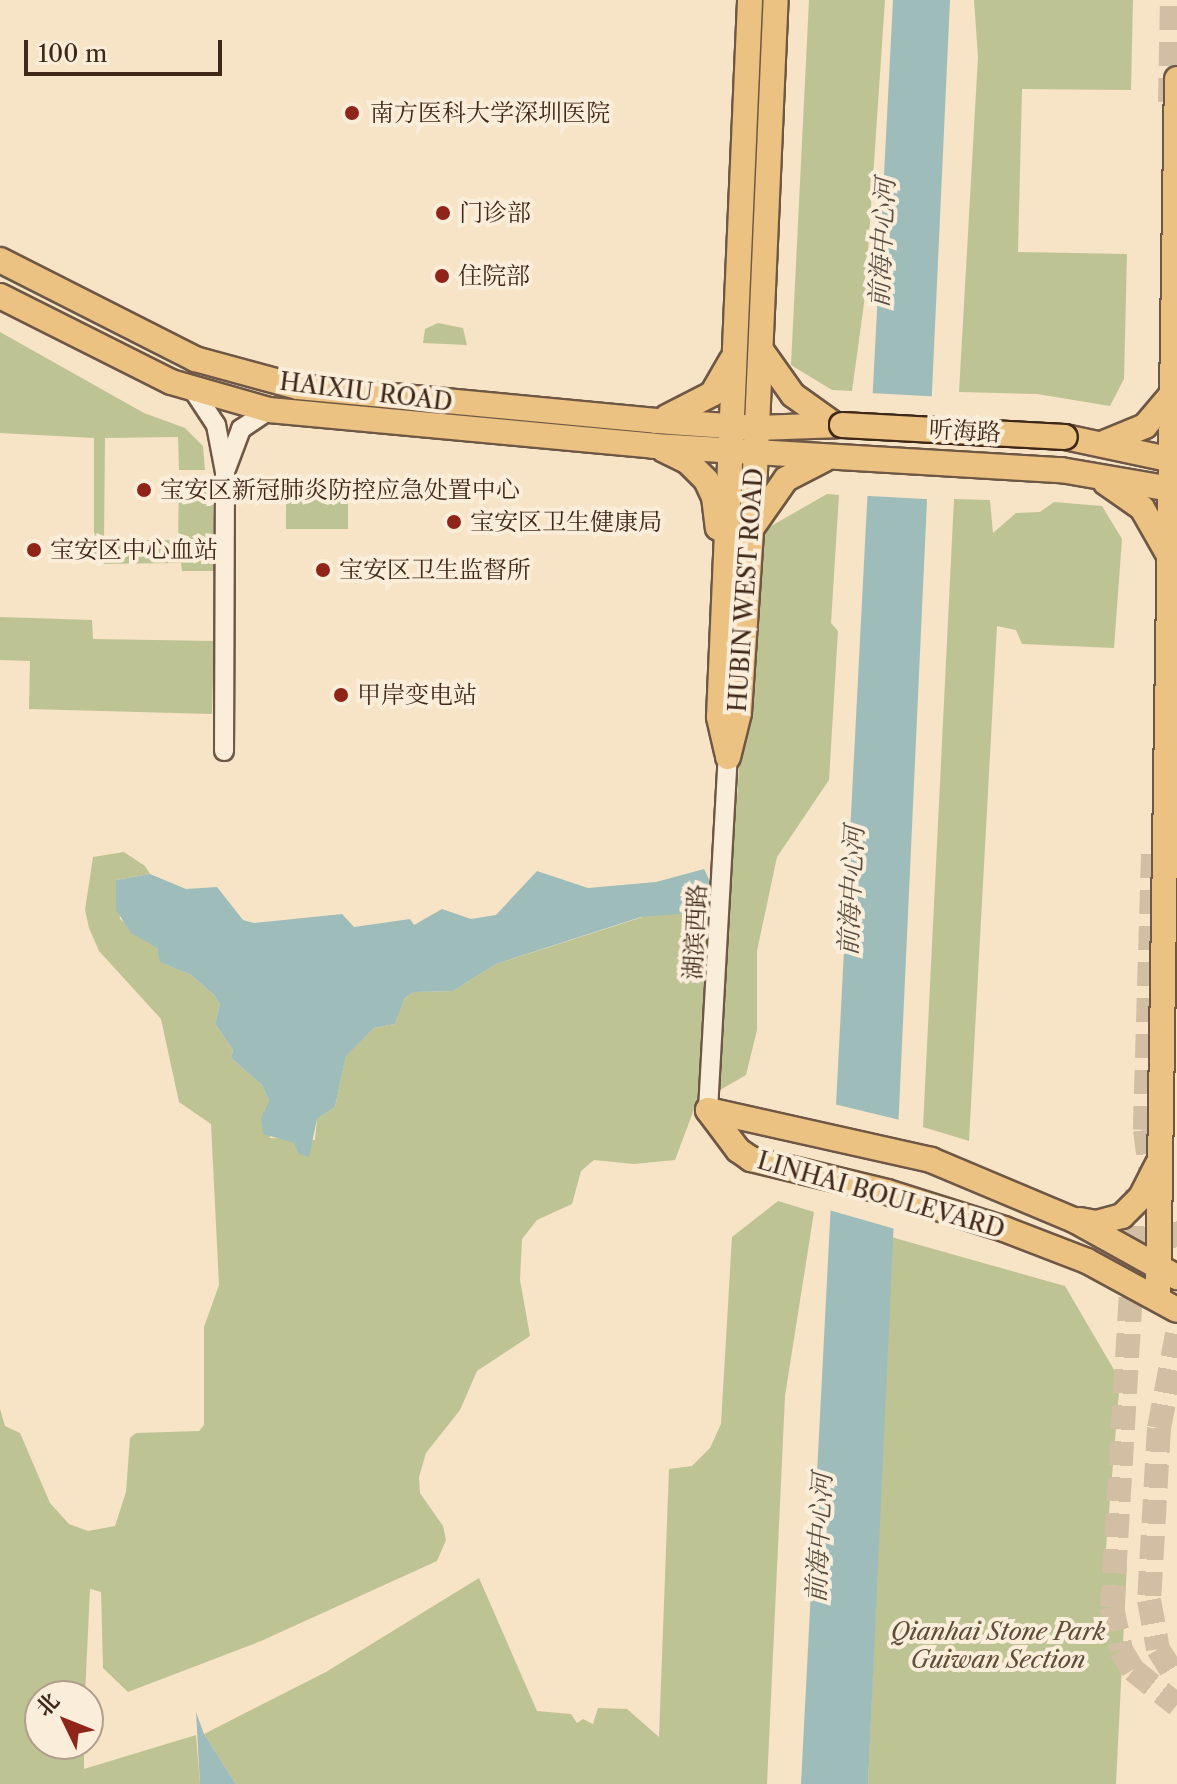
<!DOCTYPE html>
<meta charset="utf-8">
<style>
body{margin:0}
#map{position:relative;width:1177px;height:1784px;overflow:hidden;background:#f7e3c5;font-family:"Libre Caslon Text","Noto Serif SC",serif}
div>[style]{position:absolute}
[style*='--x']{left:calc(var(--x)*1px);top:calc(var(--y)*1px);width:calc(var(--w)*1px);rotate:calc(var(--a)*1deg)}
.green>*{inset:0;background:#bec394;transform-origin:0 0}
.water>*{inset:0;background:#9ebdba}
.pier>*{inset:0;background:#f7e3c5;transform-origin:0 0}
.major-tunnel>*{height:24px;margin-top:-12px;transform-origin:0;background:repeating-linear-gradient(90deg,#d2bea3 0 24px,transparent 0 36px)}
.roads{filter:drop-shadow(2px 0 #6e5744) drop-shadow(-2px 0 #6e5744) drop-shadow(0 2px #6e5744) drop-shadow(0 -2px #6e5744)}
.minor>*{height:18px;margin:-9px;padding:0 9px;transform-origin:9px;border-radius:9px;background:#faedd9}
.major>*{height:24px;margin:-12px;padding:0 12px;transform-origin:12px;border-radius:12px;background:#ecc282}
.bridges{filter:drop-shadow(2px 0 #402819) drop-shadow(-2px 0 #402819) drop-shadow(0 2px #402819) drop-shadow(0 -2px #402819)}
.major-bridge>*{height:24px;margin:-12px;padding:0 12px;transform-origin:12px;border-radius:12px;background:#ecc282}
.dots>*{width:22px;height:22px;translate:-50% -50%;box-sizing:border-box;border:4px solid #faedd9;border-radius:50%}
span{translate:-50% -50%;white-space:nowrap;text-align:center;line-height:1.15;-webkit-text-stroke:8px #faedd9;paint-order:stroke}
.poi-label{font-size:24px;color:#402819}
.left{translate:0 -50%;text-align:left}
.street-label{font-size:24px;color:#402819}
.park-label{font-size:24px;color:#604f38;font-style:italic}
.water-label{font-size:26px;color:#584d41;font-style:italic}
.north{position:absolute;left:24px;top:1680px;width:80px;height:80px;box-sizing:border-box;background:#faedd9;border:2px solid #b09e8c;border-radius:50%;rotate:313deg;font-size:22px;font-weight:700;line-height:32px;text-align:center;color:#402819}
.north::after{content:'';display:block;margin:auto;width:28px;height:36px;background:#8f2418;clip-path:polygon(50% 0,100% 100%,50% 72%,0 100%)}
.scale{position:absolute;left:24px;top:40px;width:198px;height:36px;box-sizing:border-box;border:4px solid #402819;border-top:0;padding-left:10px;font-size:24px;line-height:28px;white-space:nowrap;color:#402819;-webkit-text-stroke:6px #faedd9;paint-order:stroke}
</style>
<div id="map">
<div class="green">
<i style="clip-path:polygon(809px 0,885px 0,865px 296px,852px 391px,832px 390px,791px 365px)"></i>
<i style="clip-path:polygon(974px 0,1133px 0,1131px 90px,1022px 89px,1018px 252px,1127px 254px,1124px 379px,1110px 406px,1037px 394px,959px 392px,978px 57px)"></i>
<i style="clip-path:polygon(438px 323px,463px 328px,467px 345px,423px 343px,425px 329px)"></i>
<i style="clip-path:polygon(0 332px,144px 413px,185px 428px,203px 446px,205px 470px,179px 470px,178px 437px,105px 438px,104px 540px,178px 540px,179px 483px,212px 483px,217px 571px,182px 571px,181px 563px,94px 564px,94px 438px,0 433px)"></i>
<i style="left:286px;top:493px;width:62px;height:36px"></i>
<i style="clip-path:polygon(827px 494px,839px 495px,831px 623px,838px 631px,829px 780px,777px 857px,757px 951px,757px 1030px,746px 1075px,696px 1104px,675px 1160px,634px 1164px,594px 1160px,581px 1171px,572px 1204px,537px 1220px,522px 1239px,520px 1280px,530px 1336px,477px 1371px,460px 1410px,426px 1453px,419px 1477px,420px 1493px,443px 1526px,446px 1540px,437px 1561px,261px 1641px,128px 1692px,103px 1668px,101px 1592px,90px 1589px,85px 1696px,40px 1696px,40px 1744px,84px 1744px,84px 1769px,196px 1735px,200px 1784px,0 1784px,0 1409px,5px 1426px,20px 1433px,50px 1503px,69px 1524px,88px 1531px,115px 1526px,126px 1492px,130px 1438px,136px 1433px,199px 1431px,204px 1425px,204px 1327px,219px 1285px,211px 1124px,179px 1102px,161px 1019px,99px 951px,89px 928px,85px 910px,93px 857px,124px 852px,145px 866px,150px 874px,116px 880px,120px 919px,157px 948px,161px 962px,191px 975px,213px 994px,220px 1004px,215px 1024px,233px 1050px,231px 1058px,262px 1085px,269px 1101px,270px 1138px,315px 1140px,317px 1119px,335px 1107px,346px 1055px,374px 1028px,395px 1024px,405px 998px,414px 992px,453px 991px,496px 964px,655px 913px,692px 913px,716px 894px,711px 875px,714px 831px,737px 799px,754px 543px,766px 529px)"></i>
<i style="clip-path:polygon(954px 499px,990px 500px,993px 533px,1016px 513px,1040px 512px,1054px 502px,1102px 506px,1122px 539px,1114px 648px,1022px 644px,1016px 630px,997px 626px,969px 1141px,923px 1127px)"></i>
<i style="clip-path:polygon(0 617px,92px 620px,93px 639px,214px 641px,212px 714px,29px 709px,30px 661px,0 660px)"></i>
<i style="clip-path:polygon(778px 1201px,814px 1212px,785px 1396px,767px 1784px,236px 1784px,204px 1734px,326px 1672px,479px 1578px,537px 1711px,571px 1714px,577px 1723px,583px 1719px,593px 1724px,598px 1708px,627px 1709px,659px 1737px,669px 1469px,692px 1466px,710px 1448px,721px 1424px,732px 1237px)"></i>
<i style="clip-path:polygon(891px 1237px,1065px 1286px,1120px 1380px,1105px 1560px,1127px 1563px,1116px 1784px,868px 1784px)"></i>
</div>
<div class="water">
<i style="clip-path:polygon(893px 0,950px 0,868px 1784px,801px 1784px)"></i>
<i style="clip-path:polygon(704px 869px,716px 894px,692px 913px,641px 917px,496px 964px,453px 991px,414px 992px,405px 998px,395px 1024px,374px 1028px,346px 1056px,335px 1107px,317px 1119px,309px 1157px,299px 1154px,294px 1143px,263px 1134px,261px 1118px,269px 1101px,262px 1085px,231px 1058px,233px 1050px,215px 1024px,220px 1004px,213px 994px,191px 975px,160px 962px,157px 948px,131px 933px,116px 910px,116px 880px,150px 874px,186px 889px,217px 887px,243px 920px,254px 923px,342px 914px,354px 927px,410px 919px,414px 925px,442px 909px,471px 919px,496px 915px,537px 871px,588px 888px,656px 882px)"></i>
<i style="clip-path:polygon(196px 1712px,204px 1734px,236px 1784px,200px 1784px)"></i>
</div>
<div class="pier">
<i style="left:870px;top:393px;width:65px;height:103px;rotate:3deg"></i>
<i style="clip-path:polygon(834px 1104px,900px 1120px,895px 1229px,829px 1210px)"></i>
</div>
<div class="major-tunnel">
<i style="--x:1170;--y:102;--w:102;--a:-88.9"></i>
<i style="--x:1153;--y:854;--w:276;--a:91.7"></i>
<i style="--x:1145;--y:1130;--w:63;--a:82.6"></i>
<i style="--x:1153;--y:1192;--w:61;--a:66.8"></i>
<i style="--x:1137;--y:1190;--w:418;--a:93.4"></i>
<i style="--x:1112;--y:1607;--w:44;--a:78.2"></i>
<i style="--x:1121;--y:1650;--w:23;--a:59"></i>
<i style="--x:1133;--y:1670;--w:56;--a:38.5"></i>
<i style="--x:1177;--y:1334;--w:96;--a:100.8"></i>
<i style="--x:1159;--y:1428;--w:172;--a:93.3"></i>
<i style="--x:1149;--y:1600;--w:50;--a:79.6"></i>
<i style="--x:1158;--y:1649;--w:36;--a:58"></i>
</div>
<div class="roads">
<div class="minor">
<i style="--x:193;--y:390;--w:42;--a:56.7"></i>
<i style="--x:216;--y:425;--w:48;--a:79.2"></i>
<i style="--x:225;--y:472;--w:279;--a:90.2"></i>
<i style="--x:226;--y:469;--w:43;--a:-69.4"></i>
<i style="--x:241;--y:429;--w:34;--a:-34"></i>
<i style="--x:708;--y:1110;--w:354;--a:-86.8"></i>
</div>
<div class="major">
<i style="--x:0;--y:260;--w:219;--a:26.9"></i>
<i style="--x:195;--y:359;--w:107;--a:15.2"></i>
<i style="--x:298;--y:387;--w:360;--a:5.4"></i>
<i style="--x:656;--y:421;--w:101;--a:4"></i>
<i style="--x:757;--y:428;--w:85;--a:-2"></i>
<i style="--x:0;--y:296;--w:191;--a:26.7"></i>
<i style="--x:171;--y:382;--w:102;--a:15.9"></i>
<i style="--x:269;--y:410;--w:387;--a:5.3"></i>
<i style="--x:654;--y:446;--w:408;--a:3.4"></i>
<i style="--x:1061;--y:470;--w:118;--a:9.8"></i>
<i style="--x:761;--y:350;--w:55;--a:54.6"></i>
<i style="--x:793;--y:395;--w:52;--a:35.5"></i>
<i style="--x:667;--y:417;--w:51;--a:-27.1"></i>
<i style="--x:712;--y:394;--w:39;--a:-60"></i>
<i style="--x:1065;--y:437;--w:115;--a:12.1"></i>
<i style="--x:1106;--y:442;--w:42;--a:-22.3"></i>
<i style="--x:1145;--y:426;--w:42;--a:-49.8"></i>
<i style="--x:664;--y:450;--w:25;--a:26"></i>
<i style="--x:687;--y:461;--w:27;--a:45"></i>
<i style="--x:706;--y:480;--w:19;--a:65"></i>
<i style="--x:714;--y:497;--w:31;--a:83"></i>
<i style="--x:1106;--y:483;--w:44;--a:34.8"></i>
<i style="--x:1142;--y:508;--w:51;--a:60.4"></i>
<i style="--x:753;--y:526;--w:57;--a:-54.9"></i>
<i style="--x:786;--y:479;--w:42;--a:-27.2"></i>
<i style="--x:727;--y:752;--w:36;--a:-103"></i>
<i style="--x:719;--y:717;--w:718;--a:-87.52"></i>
<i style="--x:728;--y:757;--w:45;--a:-76"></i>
<i style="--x:739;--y:713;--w:242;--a:-86.2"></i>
<i style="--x:755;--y:472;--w:472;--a:-87.5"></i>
<i style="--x:708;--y:1110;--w:50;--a:53.1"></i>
<i style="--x:738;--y:1150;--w:16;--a:35"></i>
<i style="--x:751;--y:1159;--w:140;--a:13.6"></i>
<i style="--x:887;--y:1192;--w:123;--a:17.5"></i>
<i style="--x:1004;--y:1229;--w:89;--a:21.1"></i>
<i style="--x:1087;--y:1261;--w:102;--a:28.6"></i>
<i style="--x:708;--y:1110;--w:229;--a:12.6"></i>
<i style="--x:931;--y:1160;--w:155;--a:22.8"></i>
<i style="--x:1074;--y:1220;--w:118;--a:29"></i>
<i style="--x:1080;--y:1220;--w:16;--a:11"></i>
<i style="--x:1096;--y:1223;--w:27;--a:-15"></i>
<i style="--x:1122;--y:1216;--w:27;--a:-45"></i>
<i style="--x:1141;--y:1197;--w:37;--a:-63"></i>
<i style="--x:1158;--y:1298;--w:1219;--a:-89.11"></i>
</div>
</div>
<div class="bridges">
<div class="major-bridge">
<i style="--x:842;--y:425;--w:223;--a:3.1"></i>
</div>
</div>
<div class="dots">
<i style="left:352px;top:113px;background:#8f2418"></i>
<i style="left:443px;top:213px;background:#8f2418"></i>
<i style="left:442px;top:276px;background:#8f2418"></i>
<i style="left:144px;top:490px;background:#8f2418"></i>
<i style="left:454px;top:522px;background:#8f2418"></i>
<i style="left:34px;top:550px;background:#8f2418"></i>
<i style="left:323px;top:570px;background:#8f2418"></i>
<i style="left:341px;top:695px;background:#8f2418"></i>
</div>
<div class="poi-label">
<span class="left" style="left:370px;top:113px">南方医科大学深圳医院</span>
<span class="left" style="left:459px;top:213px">门诊部</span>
<span class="left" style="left:458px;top:276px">住院部</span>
<span class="left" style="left:160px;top:490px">宝安区新冠肺炎防控应急处置中心</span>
<span class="left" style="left:470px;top:522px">宝安区卫生健康局</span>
<span class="left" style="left:50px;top:550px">宝安区中心血站</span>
<span class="left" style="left:339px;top:570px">宝安区卫生监督所</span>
<span class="left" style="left:357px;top:695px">甲岸变电站</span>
</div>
<div class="street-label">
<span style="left:366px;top:392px;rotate:7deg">HAIXIU ROAD</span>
<span style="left:965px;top:431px;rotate:3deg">听海路</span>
<span style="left:746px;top:590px;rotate:-86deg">HUBIN WEST ROAD</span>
<span style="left:695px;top:932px;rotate:-87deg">湖滨西路</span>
<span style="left:881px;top:1195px;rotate:16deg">LINHAI BOULEVARD</span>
</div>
<div class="park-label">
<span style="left:998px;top:1646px">Qianhai Stone Park<br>Guiwan Section</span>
</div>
<div class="water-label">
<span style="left:883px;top:243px;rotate:-87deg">前海中心河</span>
<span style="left:852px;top:891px;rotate:-87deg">前海中心河</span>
<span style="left:820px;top:1538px;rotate:-87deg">前海中心河</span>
</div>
<div class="north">北</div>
<div class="scale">100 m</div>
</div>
